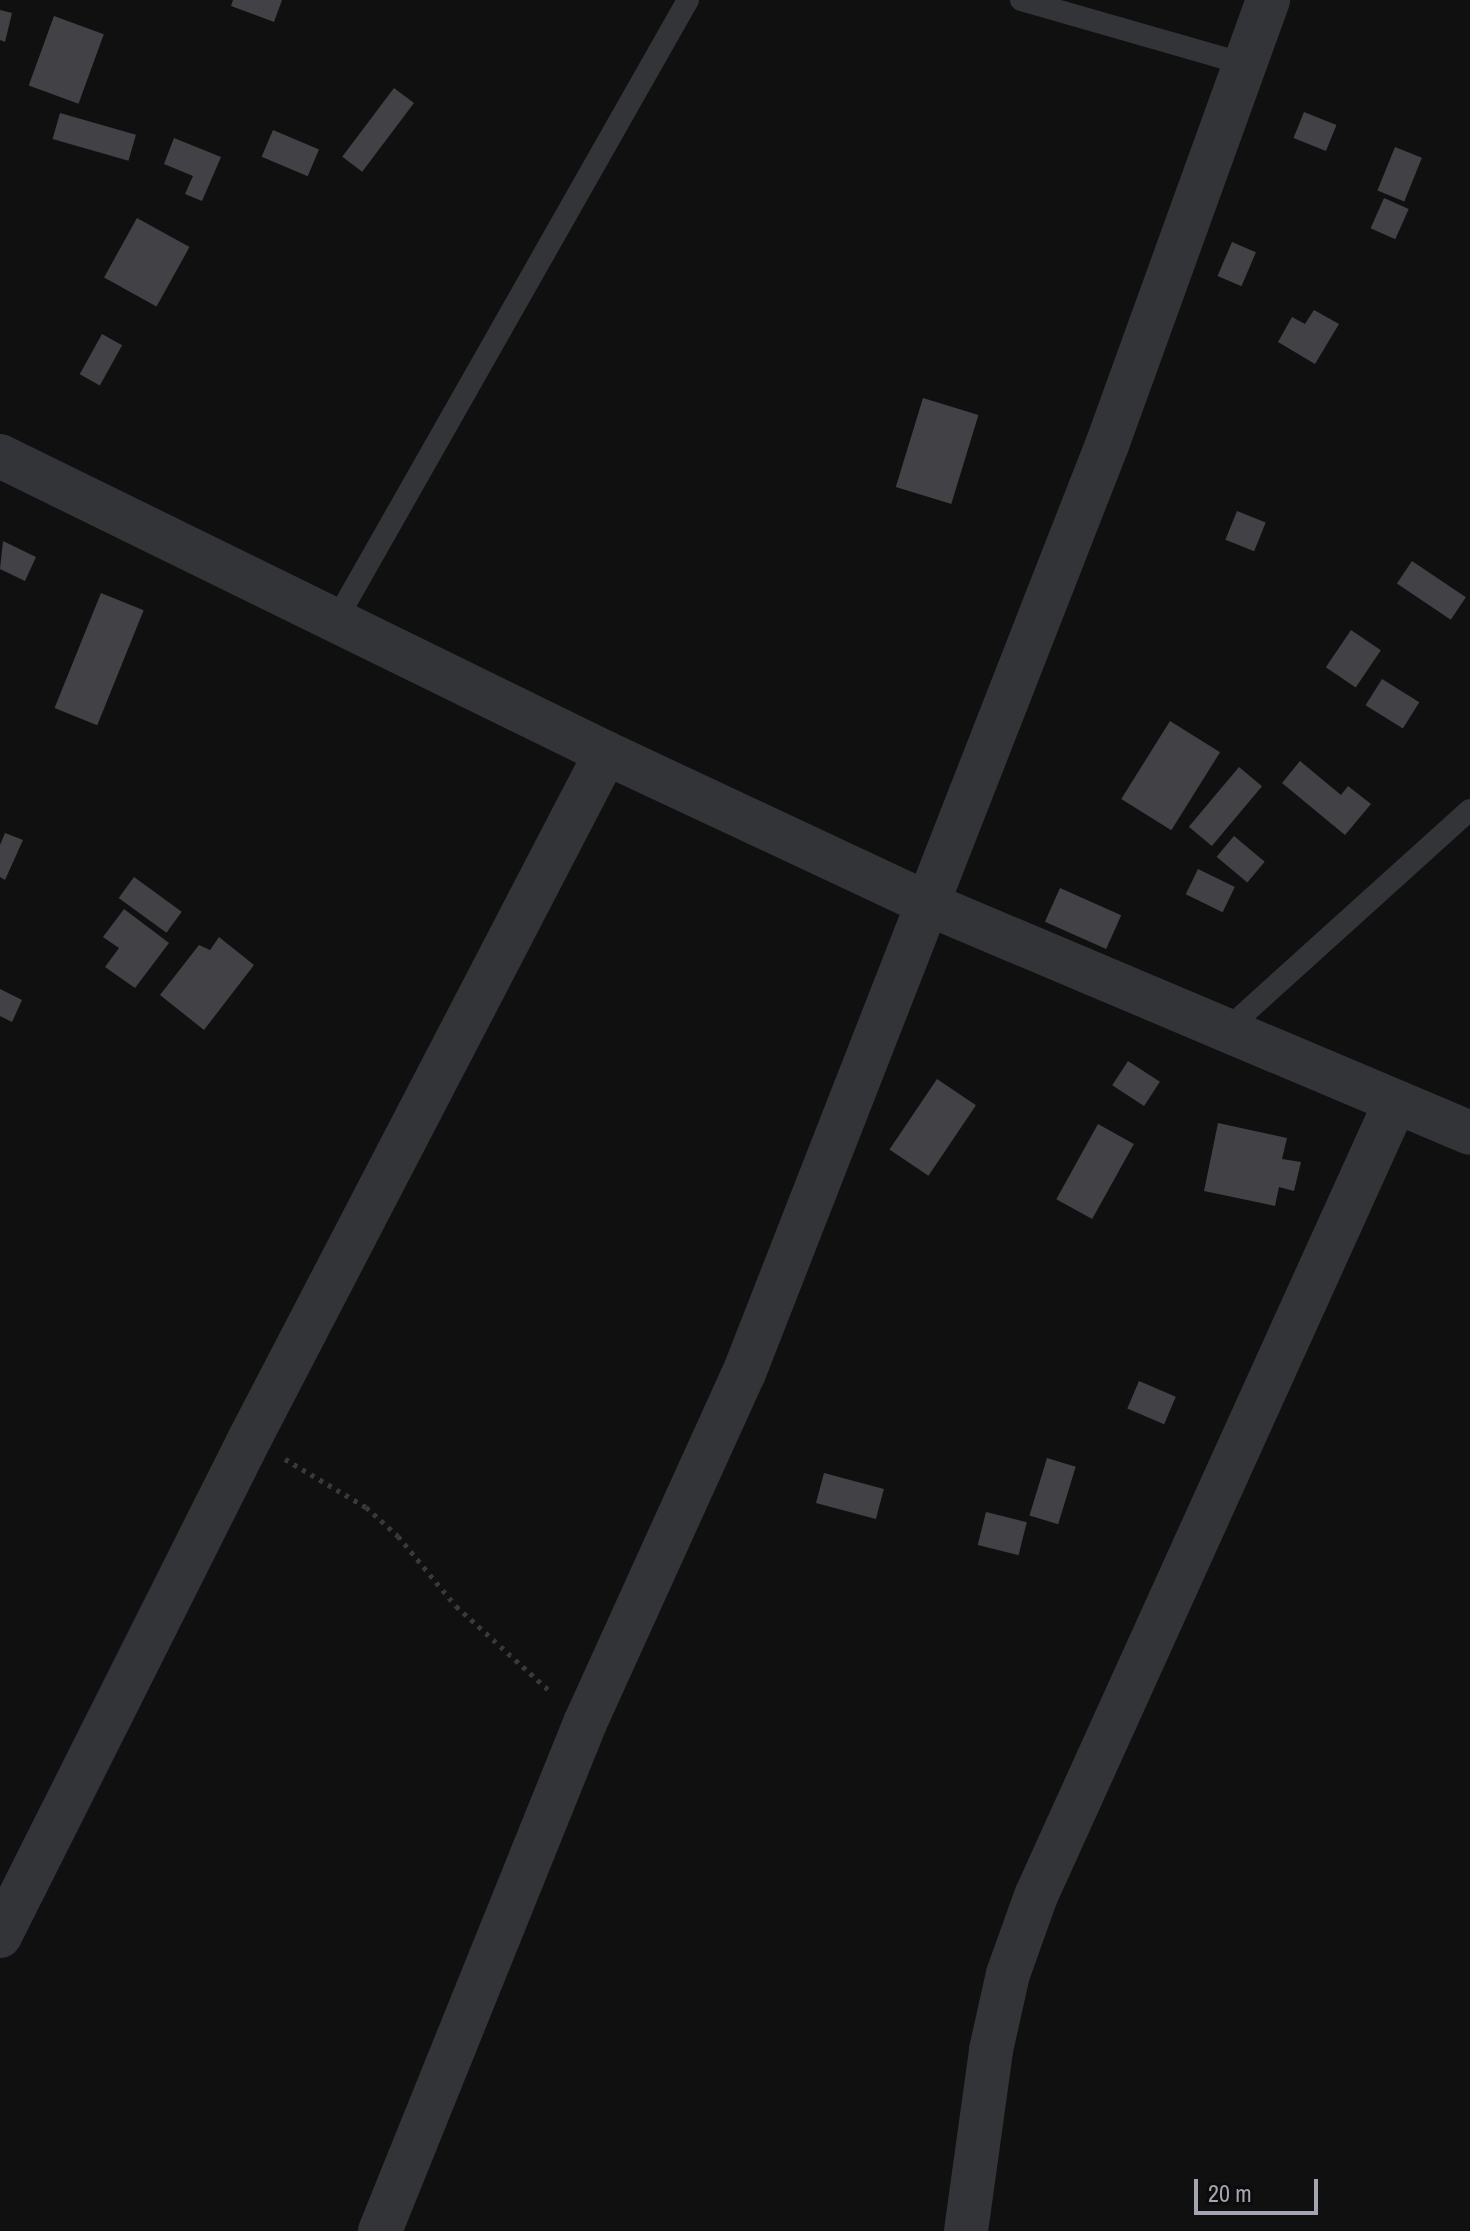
<!DOCTYPE html>
<style>
body{margin:0}
#map{position:relative;width:1470px;height:2231px;overflow:hidden;background:#101011;font-family:"Archivo Narrow",sans-serif}
div>[style]{position:absolute}
[style*='--x']{left:calc(var(--x)*1px);top:calc(var(--y)*1px);width:calc(var(--w)*1px);rotate:calc(var(--a)*1deg)}
.building>*{inset:0;background:#424246;transform-origin:0 0}
.path>*{height:5px;margin-top:-2.5px;transform-origin:0;background:repeating-linear-gradient(90deg,#38383d 0 4px,transparent 0 10px)}
.lane>*{height:22px;margin:-11px;padding:0 11px;transform-origin:11px;border-radius:11px;background:#333438}
.street>*{height:44px;margin:-22px;padding:0 22px;transform-origin:22px;border-radius:22px;background:#333438}
span{translate:-50% -50%;white-space:nowrap;text-align:center;line-height:1.15;-webkit-text-stroke:6px #0b0b0c;paint-order:stroke}
.scale{position:absolute;left:1194px;top:2179px;width:124px;height:36px;box-sizing:border-box;border:4px solid #a3a6b0;border-top:0;padding-left:10px;font-size:24px;line-height:28px;white-space:nowrap;color:#a3a6b0;-webkit-text-stroke:6px #0b0b0c;paint-order:stroke}
</style>
<div id="map">
<div class="building">
<i style="clip-path:polygon(233px 0,282px 0,274px 22px,231px 6px)"></i>
<i style="clip-path:polygon(0 10px,12px 13px,5px 42px,0 40px)"></i>
<i style="left:54px;top:16px;width:53px;height:74px;rotate:20deg"></i>
<i style="left:394px;top:88px;width:25px;height:86px;rotate:37deg"></i>
<i style="left:1304px;top:112px;width:35px;height:28px;rotate:22deg"></i>
<i style="left:60px;top:113px;width:79px;height:27px;rotate:16deg"></i>
<i style="left:273px;top:130px;width:50px;height:29px;rotate:23deg"></i>
<i style="clip-path:polygon(174px 138px,221px 157px,202px 201px,185px 194px,193px 176px,164px 164px)"></i>
<i style="left:1395px;top:147px;width:29px;height:47px;rotate:22deg"></i>
<i style="left:1384px;top:198px;width:27px;height:33px;rotate:24deg"></i>
<i style="left:137px;top:218px;width:60px;height:68px;rotate:29deg"></i>
<i style="left:1232px;top:242px;width:26px;height:37px;rotate:23deg"></i>
<i style="clip-path:polygon(1314px 310px,1339px 324px,1315px 364px,1278px 342px,1292px 317px,1305px 324px)"></i>
<i style="left:102px;top:334px;width:23px;height:46px;rotate:29deg"></i>
<i style="left:923px;top:398px;width:58px;height:93px;rotate:17deg"></i>
<i style="left:1237px;top:511px;width:31px;height:31px;rotate:22deg"></i>
<i style="clip-path:polygon(3px 541px,36px 557px,25px 581px,0 569px)"></i>
<i style="left:1412px;top:561px;width:65px;height:27px;rotate:34deg"></i>
<i style="left:101px;top:593px;width:46px;height:124px;rotate:22deg"></i>
<i style="left:1351px;top:630px;width:36px;height:45px;rotate:34deg"></i>
<i style="left:1382px;top:679px;width:44px;height:31px;rotate:32deg"></i>
<i style="left:1170px;top:721px;width:59px;height:92px;rotate:32deg"></i>
<i style="clip-path:polygon(1300px 761px,1341px 795px,1348px 786px,1371px 804px,1345px 835px,1282px 783px)"></i>
<i style="left:1239px;top:767px;width:30px;height:78px;rotate:40deg"></i>
<i style="clip-path:polygon(5px 833px,23px 840px,5px 880px,0 877px,0 845px)"></i>
<i style="left:1234px;top:836px;width:40px;height:27px;rotate:40deg"></i>
<i style="left:1198px;top:869px;width:41px;height:28px;rotate:26deg"></i>
<i style="left:134px;top:877px;width:59px;height:26px;rotate:36deg"></i>
<i style="left:1060px;top:888px;width:67px;height:37px;rotate:24deg"></i>
<i style="clip-path:polygon(124px 909px,169px 943px,135px 988px,105px 967px,119px 948px,103px 937px)"></i>
<i style="clip-path:polygon(219px 937px,254px 965px,204px 1030px,160px 995px,199px 945px,210px 950px)"></i>
<i style="clip-path:polygon(0 989px,22px 1000px,12px 1022px,0 1016px)"></i>
<i style="left:1128px;top:1061px;width:38px;height:29px;rotate:33deg"></i>
<i style="left:937px;top:1079px;width:47px;height:85px;rotate:34deg"></i>
<i style="clip-path:polygon(1218px 1123px,1287px 1138px,1282px 1159px,1301px 1162px,1294px 1191px,1279px 1187px,1275px 1206px,1204px 1191px)"></i>
<i style="left:1098px;top:1124px;width:41px;height:86px;rotate:29deg"></i>
<i style="left:1139px;top:1381px;width:40px;height:30px;rotate:23deg"></i>
<i style="left:1047px;top:1458px;width:30px;height:60px;rotate:17deg"></i>
<i style="left:824px;top:1473px;width:62px;height:31px;rotate:15deg"></i>
<i style="left:986px;top:1512px;width:42px;height:34px;rotate:14deg"></i>
</div>
<div class="path">
<i style="--x:285;--y:1459;--w:94;--a:30.7"></i>
<i style="--x:366;--y:1507;--w:43;--a:42.2"></i>
<i style="--x:398;--y:1536;--w:91;--a:50.4"></i>
<i style="--x:456;--y:1606;--w:130;--a:42.2"></i>
</div>
<div class="lane">
<i style="--x:1021;--y:0;--w:232;--a:16"></i>
<i style="--x:335;--y:622;--w:715;--a:-60.42"></i>
<i style="--x:1224;--y:1032;--w:331;--a:-42.1"></i>
</div>
<div class="street">
<i style="--x:0;--y:456;--w:675;--a:26.11"></i>
<i style="--x:606;--y:753;--w:356;--a:25.1"></i>
<i style="--x:928;--y:904;--w:588;--a:22.9"></i>
<i style="--x:0;--y:1936;--w:557;--a:-63.34"></i>
<i style="--x:250;--y:1438;--w:772;--a:-62.54"></i>
<i style="--x:380;--y:2231;--w:548;--a:-68.02"></i>
<i style="--x:585;--y:1723;--w:384;--a:-65.6"></i>
<i style="--x:744;--y:1373;--w:996;--a:-68.64"></i>
<i style="--x:1107;--y:445;--w:473;--a:-70.1"></i>
<i style="--x:966;--y:2231;--w:183;--a:-82.1"></i>
<i style="--x:991;--y:2050;--w:78;--a:-77.4"></i>
<i style="--x:1008;--y:1974;--w:83;--a:-70.3"></i>
<i style="--x:1036;--y:1896;--w:870;--a:-65.64"></i>
</div>
<div class="scale">20 m</div>
</div>
